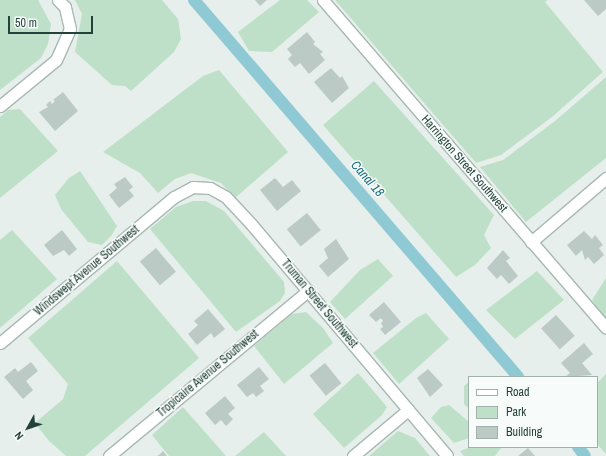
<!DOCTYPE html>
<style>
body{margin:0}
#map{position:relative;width:606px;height:456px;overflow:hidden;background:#e6efeb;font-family:"Archivo Narrow",sans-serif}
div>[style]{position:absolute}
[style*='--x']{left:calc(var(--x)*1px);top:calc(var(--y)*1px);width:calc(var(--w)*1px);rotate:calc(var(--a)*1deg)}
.green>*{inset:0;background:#bfe0c8}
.canal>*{height:12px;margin:-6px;padding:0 6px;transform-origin:6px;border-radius:6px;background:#8ec9d4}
.building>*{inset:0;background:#bbcac4;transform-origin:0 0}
.roads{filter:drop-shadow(1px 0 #a8b8b2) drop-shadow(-1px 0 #a8b8b2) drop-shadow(0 1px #a8b8b2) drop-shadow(0 -1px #a8b8b2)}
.minor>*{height:11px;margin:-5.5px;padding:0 5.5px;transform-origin:5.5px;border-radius:5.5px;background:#fff}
span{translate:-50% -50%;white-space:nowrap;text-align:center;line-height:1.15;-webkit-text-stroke:3px #f7fbf9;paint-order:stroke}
.street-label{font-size:12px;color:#24423a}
.water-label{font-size:13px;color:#1c6f80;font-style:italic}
.legend{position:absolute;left:468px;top:376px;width:130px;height:72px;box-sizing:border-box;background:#f7fbf9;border:1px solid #a3b1ad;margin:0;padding:5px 7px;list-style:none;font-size:12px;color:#24423a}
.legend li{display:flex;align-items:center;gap:8px;height:20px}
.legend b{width:20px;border:1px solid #a3b1ad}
.north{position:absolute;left:8px;top:408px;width:40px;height:40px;-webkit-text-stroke:3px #f7fbf9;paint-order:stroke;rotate:230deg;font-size:11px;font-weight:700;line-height:16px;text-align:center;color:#24423a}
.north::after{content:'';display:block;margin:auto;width:14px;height:18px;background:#24423a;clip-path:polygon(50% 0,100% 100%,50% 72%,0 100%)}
.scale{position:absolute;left:8px;top:16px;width:85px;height:18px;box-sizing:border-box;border:2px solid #24423a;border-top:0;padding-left:5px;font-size:12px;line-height:14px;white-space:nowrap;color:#24423a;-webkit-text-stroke:3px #f7fbf9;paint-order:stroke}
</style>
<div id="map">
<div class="green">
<i style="clip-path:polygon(0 0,38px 0,51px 24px,48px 44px,41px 58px,0 90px)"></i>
<i style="clip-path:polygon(75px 0,162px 0,178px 19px,181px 39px,174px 52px,131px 91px,125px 86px,112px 85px,75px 52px,82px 14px)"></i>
<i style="clip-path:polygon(280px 0,307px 0,319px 12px,272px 52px,249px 51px,238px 32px)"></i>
<i style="clip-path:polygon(335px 0,548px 0,545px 2px,603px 72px,552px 117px,501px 155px,476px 163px)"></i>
<i style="clip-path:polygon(219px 70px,288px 152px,235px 198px,221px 183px,191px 173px,175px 179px,158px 193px,140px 173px,103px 152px,203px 76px)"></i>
<i style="clip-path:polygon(606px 77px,606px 158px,526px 222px,480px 167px,503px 160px,555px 121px)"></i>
<i style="clip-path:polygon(374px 81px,494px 215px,484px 235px,491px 248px,475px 265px,456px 277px,323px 125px)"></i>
<i style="clip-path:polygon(20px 109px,58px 151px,0 198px,0 117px,8px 110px)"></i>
<i style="clip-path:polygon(80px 171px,117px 226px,111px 236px,102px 245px,88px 242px,61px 209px,55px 195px,69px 178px)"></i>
<i style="clip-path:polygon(193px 201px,206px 201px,224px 211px,284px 282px,285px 293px,280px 301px,236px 332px,150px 229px,176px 207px)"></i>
<i style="clip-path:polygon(12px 230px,57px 279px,0 328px,0 240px)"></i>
<i style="clip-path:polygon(378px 259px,393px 276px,345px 319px,330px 302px,360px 270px)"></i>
<i style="clip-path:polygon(117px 261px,199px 358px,85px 456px,66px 456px,49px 441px,35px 423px,63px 399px,68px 384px,28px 338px)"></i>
<i style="clip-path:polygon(537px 271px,564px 300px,515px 339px,486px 310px)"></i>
<i style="clip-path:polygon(606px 278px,606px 321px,592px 300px)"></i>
<i style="clip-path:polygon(306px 312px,323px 328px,333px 343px,284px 384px,254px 346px,292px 314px)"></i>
<i style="clip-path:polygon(426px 313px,449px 339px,399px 384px,373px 353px,416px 318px)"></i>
<i style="clip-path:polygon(358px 373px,387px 407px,382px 415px,344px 448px,313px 414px)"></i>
<i style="clip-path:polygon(606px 374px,606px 454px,597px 444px,597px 383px)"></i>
<i style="clip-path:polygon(469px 382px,469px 409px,464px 404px,464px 386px)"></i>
<i style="clip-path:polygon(449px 405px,469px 422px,469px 438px,454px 443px,431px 418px,441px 407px)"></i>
<i style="clip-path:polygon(183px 407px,226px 456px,169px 456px,152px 435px)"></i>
<i style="clip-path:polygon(398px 431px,415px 438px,430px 456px,369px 456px)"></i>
<i style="clip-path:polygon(264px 432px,286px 456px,235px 456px)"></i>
<i style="clip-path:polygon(471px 447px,502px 447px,495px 456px,464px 456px,460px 451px)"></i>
</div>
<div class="canal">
<i style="--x:194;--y:0;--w:497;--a:49.3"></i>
<i style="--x:578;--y:447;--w:11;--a:52"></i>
</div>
<div class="building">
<i style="clip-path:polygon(255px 0,267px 0,260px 6px)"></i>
<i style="clip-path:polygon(584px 0,606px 0,606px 9px,598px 16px)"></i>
<i style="clip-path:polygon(307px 32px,315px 42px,313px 44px,323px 52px,320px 54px,325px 60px,309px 74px,300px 63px,295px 67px,288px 59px,292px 55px,287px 49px)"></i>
<i style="clip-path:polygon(331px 68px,340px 78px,342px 76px,349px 88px,332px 103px,314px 82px)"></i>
<i style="clip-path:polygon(63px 92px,78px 111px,55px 131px,39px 112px,48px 107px,46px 105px,50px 101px,52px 104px,55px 101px,53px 100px)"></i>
<i style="clip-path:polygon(125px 177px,133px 187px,129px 190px,134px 196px,119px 208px,109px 195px,117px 188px,114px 184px)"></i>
<i style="clip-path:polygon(275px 178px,283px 187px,292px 180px,301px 191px,277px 211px,260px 190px)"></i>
<i style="left:307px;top:213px;width:22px;height:26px;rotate:51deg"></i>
<i style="clip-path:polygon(62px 230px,77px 249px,69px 256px,64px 250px,53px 256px,44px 245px)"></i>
<i style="clip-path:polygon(584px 231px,592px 239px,595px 235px,603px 245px,599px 248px,604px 255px,594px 264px,588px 257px,585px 260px,582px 250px,576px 256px,567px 245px)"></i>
<i style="clip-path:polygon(336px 239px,349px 259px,328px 277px,319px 266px,328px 258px,324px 249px)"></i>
<i style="left:156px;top:248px;width:31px;height:21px;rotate:50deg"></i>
<i style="clip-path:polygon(503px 250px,510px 258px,506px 261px,518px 276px,509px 284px,501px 275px,497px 279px,487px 268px)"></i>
<i style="clip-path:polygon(384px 302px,401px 322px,385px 335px,380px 329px,383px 327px,381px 323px,383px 321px,381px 318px,376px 322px,369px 315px)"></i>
<i style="clip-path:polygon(208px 309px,225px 329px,214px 338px,211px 333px,197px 345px,188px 334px,198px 325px,194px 321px)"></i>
<i style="left:556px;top:315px;width:28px;height:20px;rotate:48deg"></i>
<i style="clip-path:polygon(584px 343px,593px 354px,582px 363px,592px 375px,565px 377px,570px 373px,561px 363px)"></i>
<i style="clip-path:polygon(31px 362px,38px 371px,26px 381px,33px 390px,23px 399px,4px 377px,15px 368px,18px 372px)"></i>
<i style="left:325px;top:363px;width:26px;height:20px;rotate:51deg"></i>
<i style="clip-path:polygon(259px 367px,269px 379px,260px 386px,264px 391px,256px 397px,253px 393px,247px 397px,237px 385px)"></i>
<i style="clip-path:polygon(428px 369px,443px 385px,430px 397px,417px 378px)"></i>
<i style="clip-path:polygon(225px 396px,235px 408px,228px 414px,233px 419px,226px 426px,221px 420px,215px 425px,205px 413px)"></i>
<i style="clip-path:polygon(528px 448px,535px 456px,518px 456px)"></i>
<i style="clip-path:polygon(163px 451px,167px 456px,157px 456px,159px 455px)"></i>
</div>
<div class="roads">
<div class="minor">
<i style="--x:323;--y:0;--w:433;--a:49.2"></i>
<i style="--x:0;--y:106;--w:72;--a:-39.4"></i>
<i style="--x:56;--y:60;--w:34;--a:-66"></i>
<i style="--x:70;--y:29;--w:23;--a:-103"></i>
<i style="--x:65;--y:7;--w:10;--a:-135"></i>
<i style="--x:531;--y:242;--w:99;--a:-40.5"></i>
<i style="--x:0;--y:343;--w:227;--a:-40"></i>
<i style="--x:174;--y:197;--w:21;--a:-28"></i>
<i style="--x:193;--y:187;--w:17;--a:3"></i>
<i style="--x:210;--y:188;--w:18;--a:29"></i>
<i style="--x:226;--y:197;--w:38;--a:47"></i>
<i style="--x:252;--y:225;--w:302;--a:49.8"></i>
<i style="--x:109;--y:456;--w:259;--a:-39.7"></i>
<i style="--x:353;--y:456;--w:72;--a:-39.9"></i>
</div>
</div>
<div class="street-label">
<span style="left:464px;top:164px;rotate:49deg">Harrington Street Southwest</span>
<span style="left:87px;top:271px;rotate:-40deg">Windswept Avenue Southwest</span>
<span style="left:319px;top:304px;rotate:50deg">Truman Street Southwest</span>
<span style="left:208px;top:374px;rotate:-40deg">Tropicaire Avenue Southwest</span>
</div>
<div class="water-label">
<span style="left:367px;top:179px;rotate:49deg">Canal 18</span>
</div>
<ul class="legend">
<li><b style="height:5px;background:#fff"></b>Road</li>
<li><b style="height:11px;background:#bfe0c8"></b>Park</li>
<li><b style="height:11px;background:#bbcac4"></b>Building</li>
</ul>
<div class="north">N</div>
<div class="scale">50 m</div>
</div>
